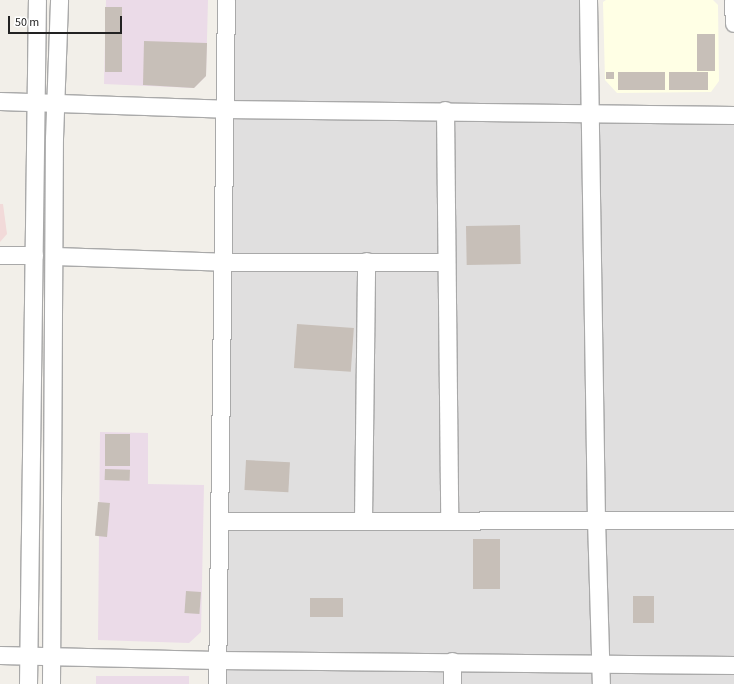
<!DOCTYPE html>
<style>
body{margin:0}
#map{position:relative;width:734px;height:684px;overflow:hidden;background:#f2efe9;font-family:"Source Sans 3",sans-serif}
div>[style]{position:absolute}
[style*='--x']{left:calc(var(--x)*1px);top:calc(var(--y)*1px);width:calc(var(--w)*1px);rotate:calc(var(--a)*1deg)}
.residential>*{inset:0;background:#e0dfdf}
.commercial>*{inset:0;background:#f2dad9}
.industrial>*{inset:0;background:#ebdbe8;transform-origin:0 0}
.education>*{inset:0;background:#ffffe5}
.building>*{inset:0;background:#c7bfb8;transform-origin:0 0}
.roads{filter:drop-shadow(1px 0 #a9a9a9) drop-shadow(-1px 0 #a9a9a9) drop-shadow(0 1px #a9a9a9) drop-shadow(0 -1px #a9a9a9)}
.minor>*{height:17px;margin:-8.5px;padding:0 8.5px;transform-origin:8.5px;border-radius:8.5px;background:#fff}
span{translate:-50% -50%;white-space:nowrap;text-align:center;line-height:1.15;-webkit-text-stroke:3px #fff;paint-order:stroke}
.scale{position:absolute;left:8px;top:16px;width:114px;height:18px;box-sizing:border-box;border:2px solid #222;border-top:0;padding-left:5px;font-size:12px;line-height:14px;white-space:nowrap;color:#222;-webkit-text-stroke:3px #fff;paint-order:stroke}
</style>
<div id="map">
<div class="residential">
<i style="clip-path:polygon(226px 0,588px 0,590px 113px,734px 115px,734px 684px,218px 684px)"></i>
</div>
<div class="commercial">
<i style="clip-path:polygon(0 204px,3px 204px,7px 234px,0 242px)"></i>
</div>
<div class="industrial">
<i style="clip-path:polygon(106px 0,208px 0,206px 76px,194px 88px,104px 84px)"></i>
<i style="clip-path:polygon(100px 432px,148px 433px,148px 484px,204px 485px,201px 632px,189px 643px,98px 640px)"></i>
<i style="left:96px;top:676px;width:93px;height:8px"></i>
</div>
<div class="education">
<i style="clip-path:polygon(606px 0,713px 0,718px 5px,719px 81px,711px 92px,617px 93px,605px 80px,603px 2px)"></i>
</div>
<div class="building">
<i style="left:105px;top:7px;width:17px;height:65px"></i>
<i style="left:697px;top:34px;width:18px;height:37px"></i>
<i style="clip-path:polygon(144px 41px,207px 43px,206px 76px,194px 88px,143px 85px)"></i>
<i style="left:606px;top:72px;width:8px;height:7px"></i>
<i style="left:618px;top:72px;width:47px;height:18px"></i>
<i style="left:669px;top:72px;width:39px;height:18px"></i>
<i style="left:520px;top:225px;width:39px;height:54px;rotate:89deg"></i>
<i style="left:297px;top:324px;width:57px;height:44px;rotate:4deg"></i>
<i style="left:105px;top:434px;width:25px;height:32px"></i>
<i style="left:246px;top:460px;width:44px;height:30px;rotate:3deg"></i>
<i style="left:105px;top:469px;width:25px;height:11px;rotate:2deg"></i>
<i style="left:98px;top:502px;width:12px;height:34px;rotate:5deg"></i>
<i style="left:473px;top:539px;width:27px;height:50px"></i>
<i style="left:186px;top:591px;width:15px;height:22px;rotate:4deg"></i>
<i style="left:633px;top:596px;width:21px;height:27px"></i>
<i style="left:310px;top:598px;width:33px;height:19px"></i>
</div>
<div class="roads">
<div class="minor">
<i style="--x:588;--y:0;--w:519;--a:89.12"></i>
<i style="--x:596;--y:519;--w:165;--a:88.3"></i>
<i style="--x:733;--y:0;--w:23;--a:88"></i>
<i style="--x:0;--y:101;--w:225;--a:2"></i>
<i style="--x:225;--y:109;--w:509;--a:0.68"></i>
<i style="--x:445;--y:110;--w:409;--a:89.4"></i>
<i style="--x:0;--y:255;--w:34;--a:0"></i>
<i style="--x:55;--y:256;--w:168;--a:2"></i>
<i style="--x:223;--y:262;--w:223;--a:0"></i>
<i style="--x:363;--y:519;--w:258;--a:-89.3"></i>
<i style="--x:220;--y:521;--w:514;--a:-0.11"></i>
<i style="--x:0;--y:655;--w:217;--a:1.3"></i>
<i style="--x:217;--y:660;--w:517;--a:0.55"></i>
<i style="--x:452;--y:661;--w:23;--a:90"></i>
<i style="--x:28;--y:684;--w:684;--a:-89.25"></i>
<i style="--x:51;--y:684;--w:546;--a:-89.69"></i>
<i style="--x:54;--y:138;--w:138;--a:-87.9"></i>
<i style="--x:217;--y:684;--w:684;--a:-89.25"></i>
</div>
</div>
<div class="scale">50 m</div>
</div>
